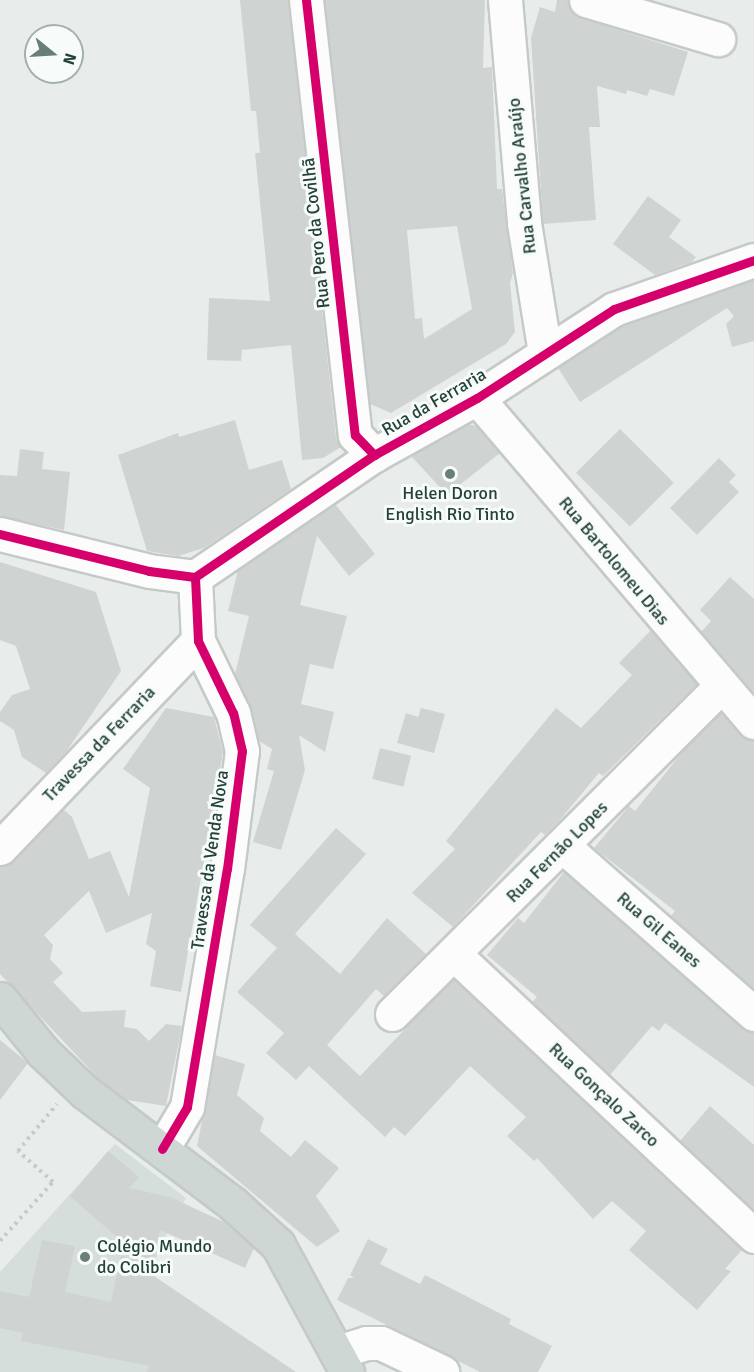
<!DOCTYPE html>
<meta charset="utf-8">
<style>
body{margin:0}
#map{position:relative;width:754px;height:1372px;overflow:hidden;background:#e8edeb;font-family:Signika,sans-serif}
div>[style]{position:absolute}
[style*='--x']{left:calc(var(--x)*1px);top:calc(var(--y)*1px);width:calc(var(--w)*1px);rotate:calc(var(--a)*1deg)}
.built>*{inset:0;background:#d6dedb}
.building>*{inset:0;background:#cfd4d2;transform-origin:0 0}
.path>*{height:4px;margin-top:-2px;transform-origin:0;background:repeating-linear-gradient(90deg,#c3ccca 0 3px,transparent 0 7.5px)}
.roads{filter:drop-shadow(2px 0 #c5cac8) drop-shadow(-2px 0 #c5cac8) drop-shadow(0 2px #c5cac8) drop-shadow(0 -2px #c5cac8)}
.street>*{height:33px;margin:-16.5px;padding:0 16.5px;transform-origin:16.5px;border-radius:16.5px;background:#fcfcfc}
.primary>*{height:33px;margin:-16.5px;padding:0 16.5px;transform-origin:16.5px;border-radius:16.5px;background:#cfd7d5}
.cycleway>*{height:9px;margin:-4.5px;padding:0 4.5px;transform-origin:4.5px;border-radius:4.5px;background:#d6006c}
.dots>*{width:16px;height:16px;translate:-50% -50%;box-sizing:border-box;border:3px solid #f7fbf9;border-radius:50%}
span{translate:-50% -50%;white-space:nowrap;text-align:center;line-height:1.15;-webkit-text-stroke:6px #f7fbf9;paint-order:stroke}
.street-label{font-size:18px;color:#24423a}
.poi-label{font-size:18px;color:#24423a}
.left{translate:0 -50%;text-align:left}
.north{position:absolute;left:24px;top:24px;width:60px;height:60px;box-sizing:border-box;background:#f7fbf9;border:2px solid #a3b1ad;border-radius:50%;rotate:108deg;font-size:16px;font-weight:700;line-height:24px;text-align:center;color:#24423a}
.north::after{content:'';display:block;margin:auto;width:21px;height:27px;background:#697e78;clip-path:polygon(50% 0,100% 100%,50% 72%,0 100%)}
</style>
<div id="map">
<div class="built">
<i style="clip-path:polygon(115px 1144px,186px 1198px,158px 1251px,141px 1330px,194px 1372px,0 1372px,0 1272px)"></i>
</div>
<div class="building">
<i style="clip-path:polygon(240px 0,288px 0,336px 437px,341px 447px,323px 458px,302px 460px,291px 345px,242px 350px,241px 361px,207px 360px,209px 298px,270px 301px,255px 153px,260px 153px,256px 111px,251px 111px)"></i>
<i style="clip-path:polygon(evenodd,325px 0,485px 0,483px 68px,492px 67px,497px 189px,502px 189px,513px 273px,510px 283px,515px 332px,506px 344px,391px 413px,370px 404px,325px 0,457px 226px,472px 309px,424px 339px,422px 318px,415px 319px,407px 230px,457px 226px)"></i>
<i style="clip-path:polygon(557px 0,568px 0,572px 12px,581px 18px,688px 52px,674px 96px,650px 89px,647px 96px,627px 90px,626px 94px,597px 86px,600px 127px,589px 127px,596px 220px,543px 224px,531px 38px,540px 7px,555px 12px)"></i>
<i style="clip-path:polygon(648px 196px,681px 220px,669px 237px,696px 257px,692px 262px,655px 275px,613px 244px)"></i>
<i style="clip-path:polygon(754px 280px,754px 341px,732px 347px,726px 324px,734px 316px,727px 308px,580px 402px,558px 368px,622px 326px)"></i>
<i style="clip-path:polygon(235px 420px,249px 470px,282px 460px,291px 489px,204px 548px,178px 556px,147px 551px,118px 455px,178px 433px,179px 437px)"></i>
<i style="clip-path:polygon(468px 424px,476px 426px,500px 453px,447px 495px,411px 456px)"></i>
<i style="left:620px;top:429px;width:76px;height:62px;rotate:45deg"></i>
<i style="clip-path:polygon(20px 449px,44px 452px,42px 469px,70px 472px,64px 530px,0 516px,0 475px,17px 476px)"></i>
<i style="clip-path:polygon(719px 458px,736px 475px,729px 482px,739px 492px,697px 535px,670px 508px)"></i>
<i style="clip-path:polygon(335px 504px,375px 554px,349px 576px,317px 536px,300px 605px,347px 616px,333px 669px,310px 664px,301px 704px,334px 712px,325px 752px,299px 735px,305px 770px,281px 850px,253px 842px,274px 771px,267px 769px,272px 749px,259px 741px,250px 705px,235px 674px,249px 616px,228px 611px,238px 570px)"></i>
<i style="clip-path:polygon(0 562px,96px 592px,121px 671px,66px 752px,46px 773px,22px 757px,14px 730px,0 721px,0 712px,12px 695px,30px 689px,16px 646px,0 640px)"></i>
<i style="clip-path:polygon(730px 577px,754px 599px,754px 693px,701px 632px,711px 621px,700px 610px)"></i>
<i style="clip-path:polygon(651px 630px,697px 684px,603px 776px,599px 773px,559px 821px,545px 835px,541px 832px,453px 927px,412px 893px,455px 849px,446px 841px,556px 708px,581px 728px,632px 675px,619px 663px)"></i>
<i style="clip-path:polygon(166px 708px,214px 717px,223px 752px,181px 992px,150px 986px,156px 951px,146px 944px,152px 913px,106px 933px,89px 891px,44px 935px,53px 945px,50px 959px,63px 973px,53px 982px,82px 1012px,126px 1010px,124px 1027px,137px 1029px,149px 1041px,166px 1024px,182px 1026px,166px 1106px,127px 1100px,99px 1079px,0 974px,0 866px,14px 861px,63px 809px,72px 817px,89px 859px,110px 851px,129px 897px,150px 788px,123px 769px)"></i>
<i style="clip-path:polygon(421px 708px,445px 714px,434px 753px,397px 743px,406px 713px,418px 717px)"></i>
<i style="clip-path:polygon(721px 712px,740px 735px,754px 740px,754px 989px,671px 916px,675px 911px,594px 848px,629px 806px,635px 811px,688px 745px)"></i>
<i style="left:380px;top:748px;width:32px;height:32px;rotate:14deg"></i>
<i style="clip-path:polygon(336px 828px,366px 854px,295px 934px,340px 974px,387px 918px,426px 954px,384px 996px,376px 989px,327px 1045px,360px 1076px,453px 979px,742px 1250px,725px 1269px,731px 1271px,697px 1310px,629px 1250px,646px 1231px,612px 1201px,593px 1219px,537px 1158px,534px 1161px,507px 1136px,526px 1117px,470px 1066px,405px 1136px,394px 1127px,385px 1137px,309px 1066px,296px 1080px,266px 1053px,284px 1033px,237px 992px,277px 948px,250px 925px)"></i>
<i style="clip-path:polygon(564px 872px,742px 1028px,754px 1032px,754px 1087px,665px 1023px,659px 1031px,652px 1026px,610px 1075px,532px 1002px,537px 997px,487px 955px,518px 918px,524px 923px)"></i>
<i style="clip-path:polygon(0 1040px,28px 1063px,0 1100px)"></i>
<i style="clip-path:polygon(215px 1055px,245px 1064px,237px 1095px,264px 1118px,260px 1131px,291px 1157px,305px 1140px,339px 1168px,316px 1196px,340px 1231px,317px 1247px,197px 1146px)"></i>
<i style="clip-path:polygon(710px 1106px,754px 1145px,754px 1210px,680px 1141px)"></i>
<i style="clip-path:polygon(108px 1151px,139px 1177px,129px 1188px,170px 1197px,224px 1222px,254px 1248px,245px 1268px,160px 1230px,151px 1274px,296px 1372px,146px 1372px,150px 1366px,21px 1341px,23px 1333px,0 1328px,0 1291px,29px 1297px,42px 1240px,75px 1246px,65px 1292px,111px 1302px,121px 1256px,144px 1261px,70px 1196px)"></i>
<i style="clip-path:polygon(368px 1239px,388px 1249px,380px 1264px,420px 1284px,425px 1275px,511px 1319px,509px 1324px,552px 1346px,538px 1372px,480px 1372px,337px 1300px,348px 1278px,354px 1278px,350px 1275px)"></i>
</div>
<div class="path">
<i style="--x:0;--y:1241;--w:79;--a:-48.1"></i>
<i style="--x:53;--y:1182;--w:47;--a:-138.5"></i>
<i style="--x:18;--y:1151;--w:61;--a:-50.3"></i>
</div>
<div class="roads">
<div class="street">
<i style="--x:306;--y:0;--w:438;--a:83.6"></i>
<i style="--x:355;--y:435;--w:28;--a:46"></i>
<i style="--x:505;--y:0;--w:224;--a:85.1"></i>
<i style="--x:524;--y:223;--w:131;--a:80.8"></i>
<i style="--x:586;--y:0;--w:138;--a:16.5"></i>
<i style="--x:477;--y:398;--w:426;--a:49.5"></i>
<i style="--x:0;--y:534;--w:154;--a:13.9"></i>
<i style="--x:149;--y:571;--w:46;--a:7.4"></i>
<i style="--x:195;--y:577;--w:217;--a:-34.3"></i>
<i style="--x:374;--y:455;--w:118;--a:-29"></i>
<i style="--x:477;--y:398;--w:163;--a:-33"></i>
<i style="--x:614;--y:309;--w:148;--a:-19.3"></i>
<i style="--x:564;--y:847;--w:253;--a:41.3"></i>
<i style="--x:0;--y:848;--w:286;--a:-46.3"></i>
<i style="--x:454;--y:954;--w:412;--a:43.2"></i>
<i style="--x:392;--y:1014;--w:463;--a:-44.9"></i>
<i style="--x:162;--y:1149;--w:49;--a:-59.2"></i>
<i style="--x:187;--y:1107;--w:241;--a:-80.5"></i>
<i style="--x:227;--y:869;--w:119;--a:-82.8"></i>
<i style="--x:242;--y:751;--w:39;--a:-103"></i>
<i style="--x:233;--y:713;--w:80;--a:-115.9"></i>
<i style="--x:198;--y:641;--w:64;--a:-92.7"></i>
<i style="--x:337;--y:1352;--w:30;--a:-17"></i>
<i style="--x:366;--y:1343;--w:15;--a:0"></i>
<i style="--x:381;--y:1343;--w:68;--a:25.4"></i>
</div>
<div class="primary">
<i style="--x:0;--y:999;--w:68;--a:50.9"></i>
<i style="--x:43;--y:1052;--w:58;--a:43.6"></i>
<i style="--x:85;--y:1092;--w:186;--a:37.1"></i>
<i style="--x:233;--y:1204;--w:61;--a:42.3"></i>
<i style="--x:278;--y:1245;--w:145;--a:61.5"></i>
</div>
</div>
<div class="cycleway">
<i style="--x:306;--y:0;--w:438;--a:83.6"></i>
<i style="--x:355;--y:435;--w:28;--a:46"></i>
<i style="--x:0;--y:534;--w:154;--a:13.9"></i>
<i style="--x:149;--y:571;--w:46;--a:7.4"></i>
<i style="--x:195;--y:577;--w:217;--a:-34.3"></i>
<i style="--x:374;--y:455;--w:118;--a:-29"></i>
<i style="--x:477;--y:398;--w:163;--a:-33"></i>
<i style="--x:614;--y:309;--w:148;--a:-19.3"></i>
<i style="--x:162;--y:1149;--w:49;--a:-59.2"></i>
<i style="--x:187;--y:1107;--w:241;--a:-80.5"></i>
<i style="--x:227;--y:869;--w:119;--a:-82.8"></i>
<i style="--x:242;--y:751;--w:39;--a:-103"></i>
<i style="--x:233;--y:713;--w:80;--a:-115.9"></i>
<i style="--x:198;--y:641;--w:64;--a:-92.7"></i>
</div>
<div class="dots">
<i style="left:450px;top:474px;background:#697e78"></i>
<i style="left:85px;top:1257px;background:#697e78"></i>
</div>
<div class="street-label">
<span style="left:522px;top:176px;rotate:-96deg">Rua Carvalho Araújo</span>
<span style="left:316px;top:233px;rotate:-96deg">Rua Pero da Covilhã</span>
<span style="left:434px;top:402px;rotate:-30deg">Rua da Ferraria</span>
<span style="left:614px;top:561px;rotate:50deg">Rua Bartolomeu Dias</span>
<span style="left:99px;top:744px;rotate:-46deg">Travessa da Ferraria</span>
<span style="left:557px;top:852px;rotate:-45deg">Rua Fernão Lopes</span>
<span style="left:210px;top:860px;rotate:-82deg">Travessa da Venda Nova</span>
<span style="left:659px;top:930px;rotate:41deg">Rua Gil Eanes</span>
<span style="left:604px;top:1095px;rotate:43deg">Rua Gonçalo Zarco</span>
</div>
<div class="poi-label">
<span style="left:450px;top:504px">Helen Doron<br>English Rio Tinto</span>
<span class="left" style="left:97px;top:1257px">Colégio Mundo<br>do Colibri</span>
</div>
<div class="north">N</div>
</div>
